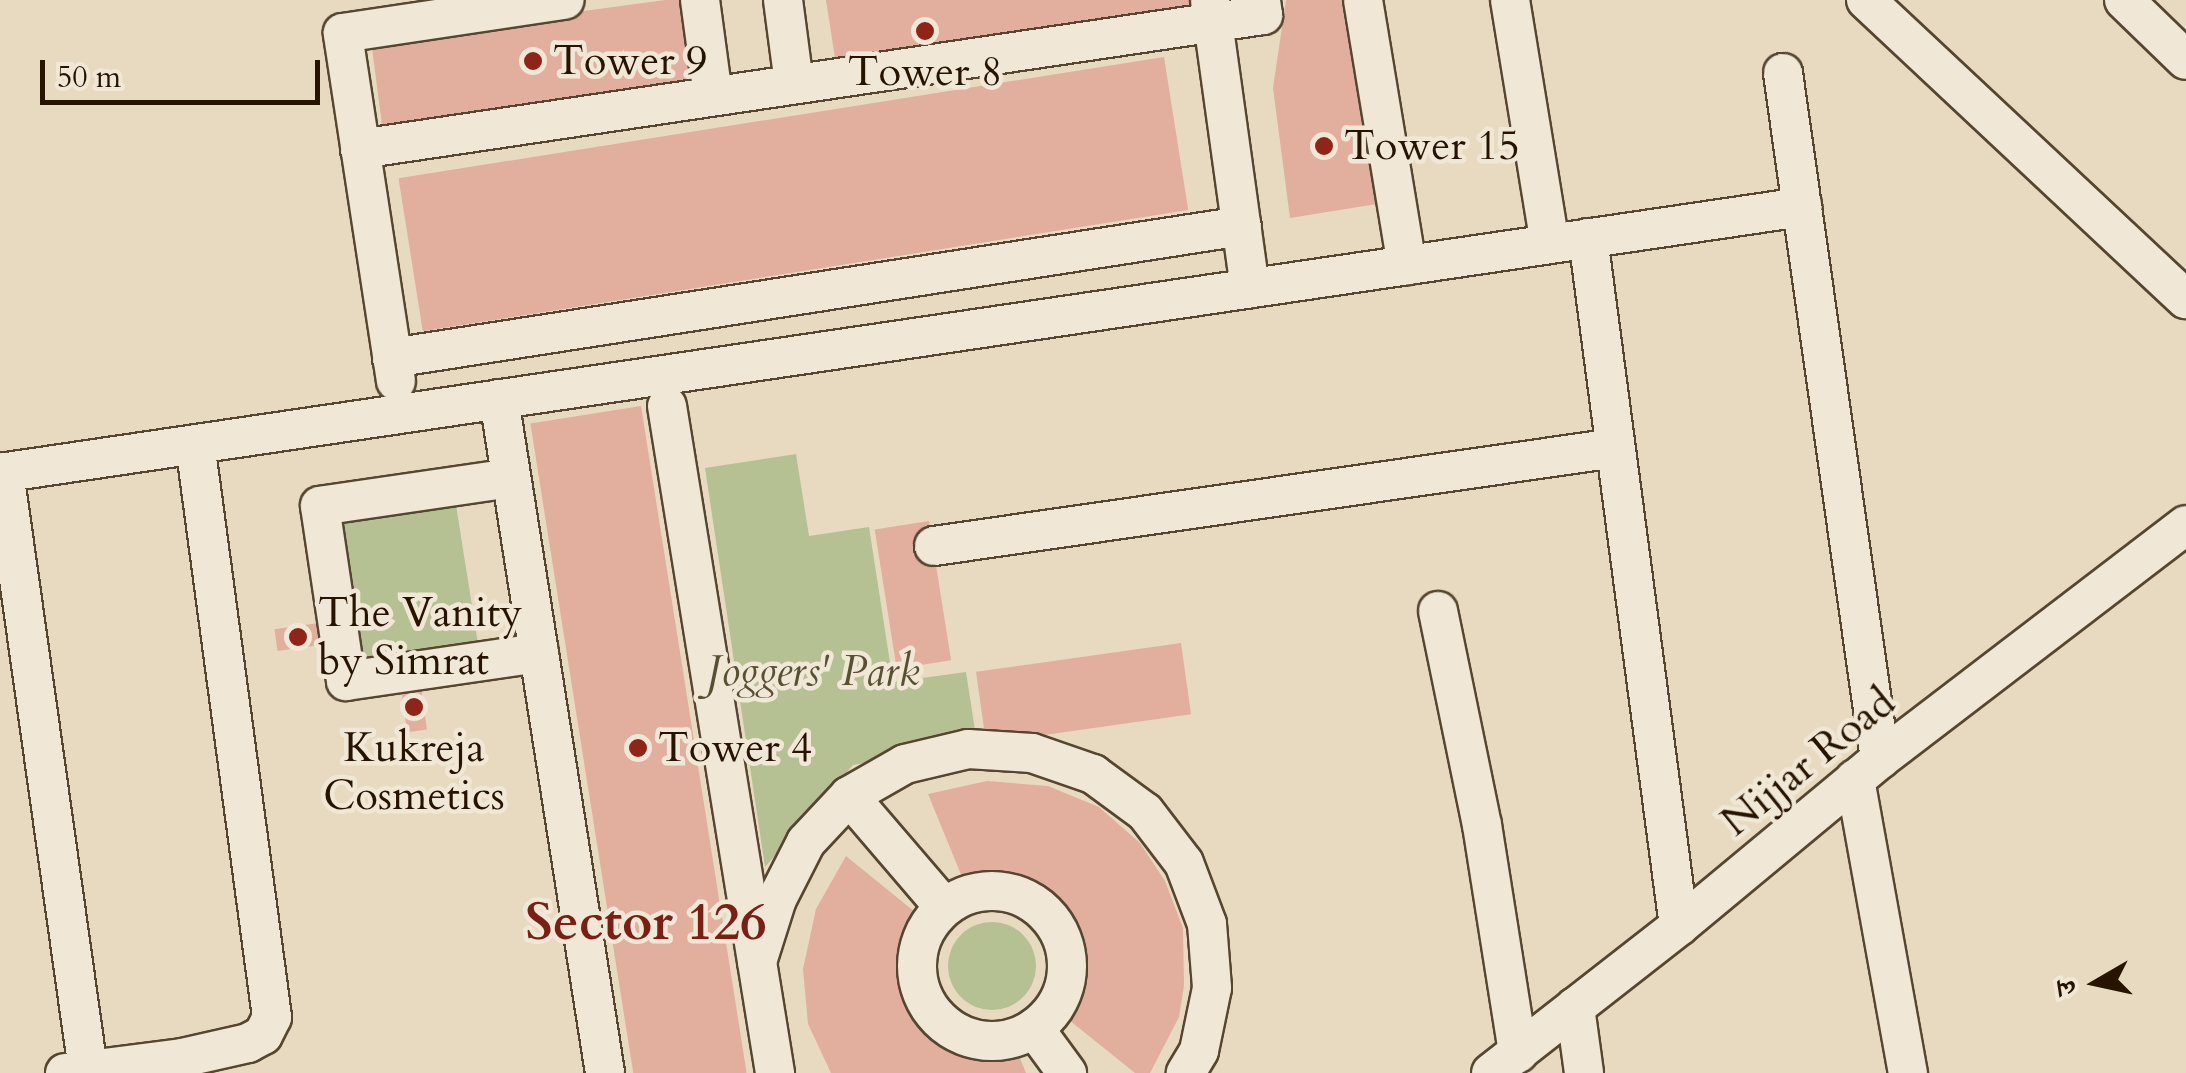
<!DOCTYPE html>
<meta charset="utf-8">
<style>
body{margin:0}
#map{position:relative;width:2186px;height:1073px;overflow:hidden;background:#e8dac0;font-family:Cardo,"Noto Serif Devanagari",serif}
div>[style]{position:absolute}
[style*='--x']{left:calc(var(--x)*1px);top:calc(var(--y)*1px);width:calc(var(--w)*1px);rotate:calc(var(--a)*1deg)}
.green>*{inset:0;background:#b5c093;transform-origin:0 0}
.round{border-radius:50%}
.building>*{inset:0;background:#e2ae9e;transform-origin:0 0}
.roads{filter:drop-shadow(2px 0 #564630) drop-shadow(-2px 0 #564630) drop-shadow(0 2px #564630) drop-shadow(0 -2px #564630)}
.minor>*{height:38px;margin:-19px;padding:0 19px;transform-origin:19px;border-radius:19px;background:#f0e7d6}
.minor>.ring{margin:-19px;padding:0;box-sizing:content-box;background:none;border:38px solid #f0e7d6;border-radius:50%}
.dots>*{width:28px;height:28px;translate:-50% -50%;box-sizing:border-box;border:5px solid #f0e7d6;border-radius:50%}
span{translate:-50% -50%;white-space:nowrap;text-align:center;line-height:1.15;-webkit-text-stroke:9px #f0e7d6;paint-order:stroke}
.poi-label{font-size:42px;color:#261400}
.left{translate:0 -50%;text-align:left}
.park-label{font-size:42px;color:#585033;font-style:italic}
.street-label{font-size:42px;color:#261400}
.district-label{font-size:52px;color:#7a1f14;font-weight:700}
.north{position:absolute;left:2046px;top:933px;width:100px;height:100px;-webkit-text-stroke:8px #f0e7d6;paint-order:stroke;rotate:261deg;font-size:28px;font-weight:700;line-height:40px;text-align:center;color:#261400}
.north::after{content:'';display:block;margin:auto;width:35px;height:45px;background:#261400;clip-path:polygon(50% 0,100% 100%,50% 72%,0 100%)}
.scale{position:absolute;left:40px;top:60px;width:280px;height:45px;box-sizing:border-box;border:5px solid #261400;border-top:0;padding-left:12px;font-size:30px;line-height:35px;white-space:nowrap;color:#261400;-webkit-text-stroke:8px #f0e7d6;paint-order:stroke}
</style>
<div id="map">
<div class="green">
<i style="clip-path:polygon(796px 454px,809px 536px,869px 527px,893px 682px,966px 672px,977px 743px,853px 765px,765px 867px,705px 468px)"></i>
<i style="left:453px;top:486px;width:178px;height:134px;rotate:81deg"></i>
<i class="round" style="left:948px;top:922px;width:88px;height:88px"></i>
</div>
<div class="building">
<i style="clip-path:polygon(665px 0,684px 0,696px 83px,382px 125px,371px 40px)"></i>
<i style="clip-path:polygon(826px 0,1207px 0,1208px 2px,835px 58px)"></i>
<i style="clip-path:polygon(1286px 0,1341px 0,1377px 204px,1290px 218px,1273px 88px)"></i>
<i style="left:1164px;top:57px;width:155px;height:775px;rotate:81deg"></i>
<i style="left:641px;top:406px;width:675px;height:112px;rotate:81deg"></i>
<i style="left:929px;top:521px;width:141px;height:55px;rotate:81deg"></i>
<i style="left:319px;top:623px;width:22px;height:45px;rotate:82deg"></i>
<i style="left:1181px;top:643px;width:72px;height:207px;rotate:82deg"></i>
<i style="left:420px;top:680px;width:50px;height:20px;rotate:82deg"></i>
<i style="clip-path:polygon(987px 781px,1048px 786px,1099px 807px,1140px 843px,1165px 881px,1183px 928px,1184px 986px,1179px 1017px,1150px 1073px,1135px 1073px,1064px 1016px,1081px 974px,1079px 943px,1055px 899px,1037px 884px,1009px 874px,962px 877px,928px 794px)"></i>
<i style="clip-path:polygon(846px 856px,915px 912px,898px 957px,900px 987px,909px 1009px,924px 1028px,943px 1044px,972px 1055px,1017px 1051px,1026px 1073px,831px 1073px,808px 1024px,803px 969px,816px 909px)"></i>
</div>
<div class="roads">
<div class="minor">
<i style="--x:700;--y:0;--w:97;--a:82.3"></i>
<i style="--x:783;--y:0;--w:85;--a:82.5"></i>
<i style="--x:1210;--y:0;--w:291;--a:82.1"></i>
<i style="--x:1363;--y:0;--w:269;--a:80.6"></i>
<i style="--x:1510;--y:0;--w:247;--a:80.7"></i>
<i style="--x:1866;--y:0;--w:438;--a:43.1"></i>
<i style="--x:2124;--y:0;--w:86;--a:44.1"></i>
<i style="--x:1783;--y:73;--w:693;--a:81.95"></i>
<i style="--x:360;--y:149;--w:913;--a:-8.44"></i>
<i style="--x:1263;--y:15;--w:15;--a:-98"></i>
<i style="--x:1588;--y:238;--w:694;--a:82.47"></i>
<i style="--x:392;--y:358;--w:860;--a:-8.83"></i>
<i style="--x:396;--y:381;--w:352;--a:-98.7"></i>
<i style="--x:343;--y:33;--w:224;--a:-8.5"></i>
<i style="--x:499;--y:399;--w:682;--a:81.06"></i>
<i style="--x:667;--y:406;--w:676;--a:80.8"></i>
<i style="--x:4;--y:472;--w:604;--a:82"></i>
<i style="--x:0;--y:473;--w:1822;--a:-8.4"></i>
<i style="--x:511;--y:478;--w:193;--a:171.7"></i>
<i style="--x:320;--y:506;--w:177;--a:81.5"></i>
<i style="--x:346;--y:681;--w:195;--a:-8.3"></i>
<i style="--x:934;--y:546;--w:688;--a:-8.19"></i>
<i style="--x:1438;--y:611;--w:218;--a:78.4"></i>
<i style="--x:1482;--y:825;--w:231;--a:81"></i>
<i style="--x:1855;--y:779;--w:299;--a:79.8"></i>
<i style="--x:849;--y:796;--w:146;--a:49.4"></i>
<i class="ring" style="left:917px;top:891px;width:112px;height:112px"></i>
<i style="--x:757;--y:962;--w:66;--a:-72.4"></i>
<i style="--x:777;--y:899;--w:64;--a:-63"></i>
<i style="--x:806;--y:842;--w:63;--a:-46.9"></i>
<i style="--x:849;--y:796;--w:64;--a:-29.7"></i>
<i style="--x:905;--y:764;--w:65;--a:-13.4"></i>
<i style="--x:968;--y:749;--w:64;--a:3.6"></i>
<i style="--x:1032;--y:753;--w:65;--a:19"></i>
<i style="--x:1093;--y:774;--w:64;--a:36.2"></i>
<i style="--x:1145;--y:812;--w:64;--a:52.6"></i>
<i style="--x:1184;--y:863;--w:65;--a:69.3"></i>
<i style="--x:1207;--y:924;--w:64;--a:85.5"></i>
<i style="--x:1212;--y:988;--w:64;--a:101.7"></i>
<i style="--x:1199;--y:1051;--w:26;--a:121"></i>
<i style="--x:1575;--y:1007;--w:67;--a:82.2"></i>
<i style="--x:1034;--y:1028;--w:56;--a:53.7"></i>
<i style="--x:65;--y:1073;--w:118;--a:-7.3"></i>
<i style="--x:182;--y:1058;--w:68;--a:-12.8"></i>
<i style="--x:248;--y:1043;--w:17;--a:-28"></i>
<i style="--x:263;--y:1035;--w:20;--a:-63"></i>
<i style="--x:272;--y:1017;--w:578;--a:-97.65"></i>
<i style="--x:1491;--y:1073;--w:239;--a:-38"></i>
<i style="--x:1679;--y:926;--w:261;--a:-39.7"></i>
<i style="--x:1880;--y:759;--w:385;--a:-37.4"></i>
</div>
</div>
<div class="dots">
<i style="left:925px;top:31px;background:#8f2418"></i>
<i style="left:533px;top:61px;background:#8f2418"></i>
<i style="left:1324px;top:146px;background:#8f2418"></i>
<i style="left:298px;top:637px;background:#8f2418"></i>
<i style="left:414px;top:707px;background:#8f2418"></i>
<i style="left:638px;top:748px;background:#8f2418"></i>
</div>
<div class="poi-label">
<span class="left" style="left:553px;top:61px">Tower 9</span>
<span style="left:925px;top:72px">Tower 8</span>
<span class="left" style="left:1344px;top:146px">Tower 15</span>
<span class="left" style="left:318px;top:637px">The Vanity<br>by Simrat</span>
<span style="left:414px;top:772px">Kukreja<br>Cosmetics</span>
<span class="left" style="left:658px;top:748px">Tower 4</span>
</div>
<div class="park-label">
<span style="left:813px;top:672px">Joggers' Park</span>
</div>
<div class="street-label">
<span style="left:1808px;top:762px;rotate:-39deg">Nijjar Road</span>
</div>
<div class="district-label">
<span style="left:646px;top:924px">Sector 126</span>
</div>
<div class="north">उ</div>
<div class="scale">50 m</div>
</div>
